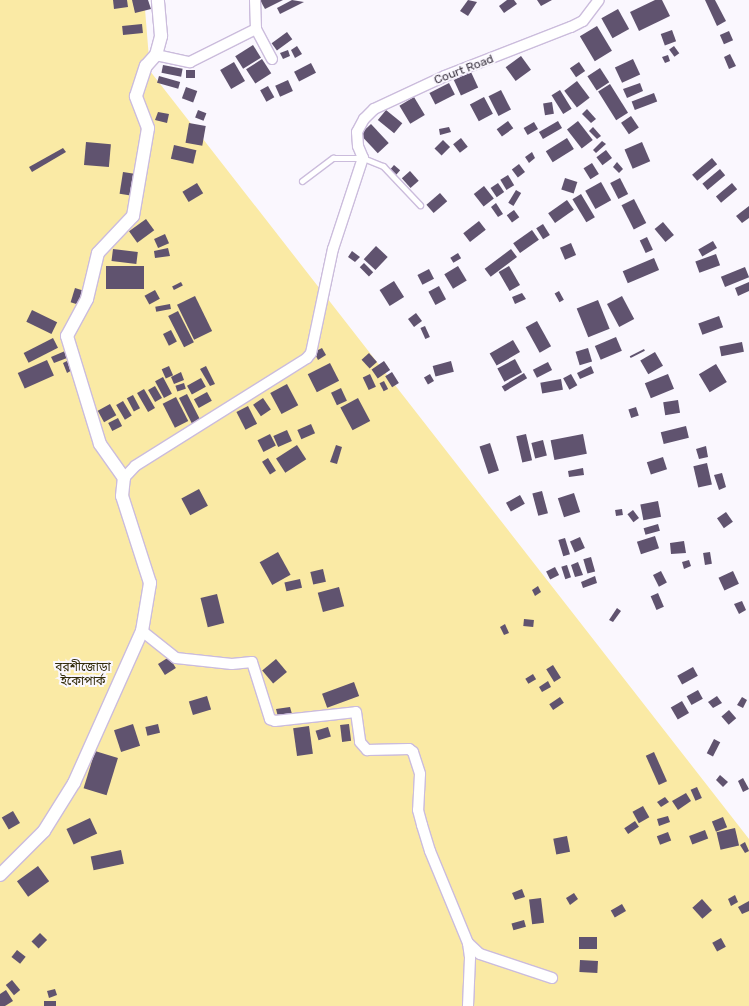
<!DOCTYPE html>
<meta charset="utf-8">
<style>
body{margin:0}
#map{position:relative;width:749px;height:1006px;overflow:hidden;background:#faf7fe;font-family:Rubik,"Noto Sans Bengali",sans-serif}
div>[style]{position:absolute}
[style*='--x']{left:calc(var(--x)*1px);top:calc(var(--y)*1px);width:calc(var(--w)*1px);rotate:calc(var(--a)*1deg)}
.green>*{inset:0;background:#faeaa5}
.building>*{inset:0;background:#60536f;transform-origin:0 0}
.roads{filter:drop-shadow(1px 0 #cbbcdc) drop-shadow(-1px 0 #cbbcdc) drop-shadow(0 1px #cbbcdc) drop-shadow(0 -1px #cbbcdc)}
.service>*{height:5px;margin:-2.5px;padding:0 2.5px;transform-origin:2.5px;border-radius:2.5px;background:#fff}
.minor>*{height:10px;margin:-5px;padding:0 5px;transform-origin:5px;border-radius:5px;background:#fff}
.tertiary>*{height:12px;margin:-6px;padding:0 6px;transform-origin:6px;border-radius:6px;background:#fff}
span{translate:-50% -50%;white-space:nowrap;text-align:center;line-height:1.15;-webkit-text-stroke:4px #faf7fe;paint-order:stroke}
.street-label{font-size:12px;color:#3e3744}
.park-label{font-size:12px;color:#322b09}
</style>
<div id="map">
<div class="green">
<i style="clip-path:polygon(0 0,139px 0,145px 9px,150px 71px,749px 839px,749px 1006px,0 1006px)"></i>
</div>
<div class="building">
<i style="clip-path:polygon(113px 0,127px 0,128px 7px,114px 9px)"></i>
<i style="clip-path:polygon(132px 0,148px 0,151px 9px,135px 13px)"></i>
<i style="clip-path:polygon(260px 0,283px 0,265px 9px)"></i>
<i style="clip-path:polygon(292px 0,304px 2px,280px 14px,277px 8px)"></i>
<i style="clip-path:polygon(468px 0,477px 2px,468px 16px,460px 11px)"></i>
<i style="clip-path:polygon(507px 0,514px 0,517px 4px,504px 13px,499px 6px)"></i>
<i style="clip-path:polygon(537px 0,552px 0,541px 6px)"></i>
<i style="clip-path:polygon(655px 0,662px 0,670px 16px,639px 31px,630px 12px)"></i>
<i style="clip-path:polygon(705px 0,715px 0,726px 21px,717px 26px)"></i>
<i style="left:618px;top:9px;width:23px;height:19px;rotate:61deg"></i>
<i style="left:142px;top:24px;width:9px;height:20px;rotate:84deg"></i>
<i style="left:597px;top:26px;width:29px;height:20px;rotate:59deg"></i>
<i style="left:672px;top:30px;width:12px;height:12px;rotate:70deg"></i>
<i style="left:729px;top:31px;width:10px;height:10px;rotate:66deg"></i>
<i style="left:287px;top:32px;width:9px;height:19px;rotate:54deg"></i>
<i style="left:253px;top:45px;width:15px;height:21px;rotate:58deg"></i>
<i style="clip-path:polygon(297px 46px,302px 54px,295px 58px,291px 50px)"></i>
<i style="left:674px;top:46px;width:9px;height:6px;rotate:54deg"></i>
<i style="clip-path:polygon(288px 50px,290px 56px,283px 59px,280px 53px)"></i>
<i style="clip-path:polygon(730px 54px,736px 66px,729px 69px,724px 57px)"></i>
<i style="clip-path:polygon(668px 55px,670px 61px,665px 63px,662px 57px)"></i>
<i style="left:521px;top:56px;width:17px;height:19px;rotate:54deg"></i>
<i style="left:262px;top:59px;width:17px;height:19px;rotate:57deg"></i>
<i style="left:633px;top:59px;width:17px;height:20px;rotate:65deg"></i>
<i style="left:234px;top:62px;width:22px;height:16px;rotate:60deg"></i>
<i style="left:579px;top:62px;width:11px;height:11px;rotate:56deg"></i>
<i style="left:311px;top:63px;width:11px;height:19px;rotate:63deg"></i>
<i style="left:163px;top:65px;width:20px;height:8px;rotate:11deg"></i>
<i style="left:600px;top:68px;width:17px;height:15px;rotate:57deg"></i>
<i style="left:186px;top:70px;width:9px;height:8px"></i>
<i style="left:471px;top:72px;width:17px;height:19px;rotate:65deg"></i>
<i style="left:159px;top:76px;width:22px;height:7px;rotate:16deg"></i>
<i style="left:288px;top:80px;width:12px;height:14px;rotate:66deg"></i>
<i style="left:577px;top:81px;width:21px;height:16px;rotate:53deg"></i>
<i style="left:449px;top:83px;width:13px;height:22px;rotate:63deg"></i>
<i style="clip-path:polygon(640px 83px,643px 91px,627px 98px,623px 89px)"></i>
<i style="left:610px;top:84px;width:34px;height:14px;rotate:58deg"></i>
<i style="left:268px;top:86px;width:13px;height:9px;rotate:61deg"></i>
<i style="left:186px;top:87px;width:12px;height:12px;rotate:20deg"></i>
<i style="left:501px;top:90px;width:22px;height:14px;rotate:63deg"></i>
<i style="left:560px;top:90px;width:22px;height:10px;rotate:58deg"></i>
<i style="left:654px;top:93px;width:9px;height:24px;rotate:69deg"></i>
<i style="left:414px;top:97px;width:21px;height:17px;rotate:59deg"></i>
<i style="left:484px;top:97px;width:19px;height:16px;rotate:62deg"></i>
<i style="left:552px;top:102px;width:12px;height:9px;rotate:81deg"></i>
<i style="clip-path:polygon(587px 109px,596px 119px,591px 123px,582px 114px)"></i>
<i style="left:198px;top:110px;width:9px;height:8px;rotate:21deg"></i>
<i style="left:386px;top:110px;width:21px;height:13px;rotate:39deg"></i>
<i style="clip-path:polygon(158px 112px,169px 114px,167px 123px,155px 120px)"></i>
<i style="left:631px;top:116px;width:14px;height:12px;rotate:56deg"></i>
<i style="left:508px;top:121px;width:9px;height:14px;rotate:54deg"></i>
<i style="left:558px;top:121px;width:8px;height:22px;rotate:60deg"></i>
<i style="left:578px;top:121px;width:24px;height:14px;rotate:52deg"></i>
<i style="left:534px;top:122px;width:8px;height:12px;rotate:60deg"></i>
<i style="left:189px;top:123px;width:17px;height:20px;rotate:10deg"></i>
<i style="left:371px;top:124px;width:26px;height:15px;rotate:47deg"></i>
<i style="clip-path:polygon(449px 127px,451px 132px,440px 135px,439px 129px)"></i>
<i style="clip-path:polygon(593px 127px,601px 136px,597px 139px,589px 131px)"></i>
<i style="left:461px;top:138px;width:11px;height:10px;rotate:52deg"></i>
<i style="left:567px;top:138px;width:13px;height:25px;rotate:58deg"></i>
<i style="left:443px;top:140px;width:10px;height:12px;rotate:45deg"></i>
<i style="clip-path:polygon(602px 141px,606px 144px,596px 153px,593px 150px)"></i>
<i style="left:86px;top:142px;width:25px;height:23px;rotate:5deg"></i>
<i style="left:642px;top:142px;width:21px;height:19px;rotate:67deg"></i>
<i style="left:174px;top:145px;width:23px;height:14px;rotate:13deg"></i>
<i style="clip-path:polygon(63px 148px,66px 152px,32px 172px,29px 167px)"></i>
<i style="left:606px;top:150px;width:10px;height:12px;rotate:53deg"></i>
<i style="clip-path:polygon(532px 152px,535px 158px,529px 163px,525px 157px)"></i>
<i style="left:712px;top:158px;width:8px;height:26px;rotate:50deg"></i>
<i style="clip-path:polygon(617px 162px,623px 169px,619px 173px,613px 167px)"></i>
<i style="left:592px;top:163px;width:13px;height:10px;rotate:58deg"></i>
<i style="left:519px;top:164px;width:10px;height:9px;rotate:53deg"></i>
<i style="left:394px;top:165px;width:8px;height:6px;rotate:40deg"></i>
<i style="left:720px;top:169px;width:8px;height:23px;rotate:50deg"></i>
<i style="left:410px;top:171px;width:13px;height:11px;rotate:48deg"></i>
<i style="left:123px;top:172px;width:13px;height:22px;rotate:9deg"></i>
<i style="left:508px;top:175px;width:12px;height:9px;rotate:59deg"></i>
<i style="left:565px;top:178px;width:13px;height:12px;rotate:18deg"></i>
<i style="left:620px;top:178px;width:18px;height:11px;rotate:63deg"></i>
<i style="left:601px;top:182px;width:21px;height:18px;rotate:61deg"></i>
<i style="left:197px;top:183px;width:12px;height:17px;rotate:59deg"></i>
<i style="left:498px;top:183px;width:11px;height:9px;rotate:56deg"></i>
<i style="left:732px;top:183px;width:8px;height:21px;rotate:50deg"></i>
<i style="left:484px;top:186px;width:16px;height:13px;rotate:52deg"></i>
<i style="left:516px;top:190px;width:6px;height:15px;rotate:31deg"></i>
<i style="left:440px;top:193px;width:11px;height:18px;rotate:49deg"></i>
<i style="left:581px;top:194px;width:27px;height:10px;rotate:59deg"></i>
<i style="left:634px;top:199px;width:27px;height:14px;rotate:63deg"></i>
<i style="left:567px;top:200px;width:12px;height:23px;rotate:55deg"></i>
<i style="clip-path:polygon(496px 203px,503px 214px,498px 217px,491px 207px)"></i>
<i style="clip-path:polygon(749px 206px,749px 218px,742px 223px,736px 216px)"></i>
<i style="left:514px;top:210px;width:9px;height:9px;rotate:54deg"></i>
<i style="left:146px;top:219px;width:14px;height:21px;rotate:54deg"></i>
<i style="left:479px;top:221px;width:11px;height:20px;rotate:52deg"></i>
<i style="left:663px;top:222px;width:17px;height:11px;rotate:50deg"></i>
<i style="left:543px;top:224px;width:13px;height:8px;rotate:58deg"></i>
<i style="left:532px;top:230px;width:12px;height:23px;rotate:55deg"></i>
<i style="left:165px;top:234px;width:10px;height:12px;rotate:66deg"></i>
<i style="left:647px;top:237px;width:14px;height:8px;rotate:65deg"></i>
<i style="left:713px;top:241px;width:8px;height:17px;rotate:60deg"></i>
<i style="left:571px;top:243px;width:13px;height:12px;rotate:67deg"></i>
<i style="left:376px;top:246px;width:16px;height:18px;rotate:43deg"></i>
<i style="clip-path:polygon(168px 248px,170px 256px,155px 258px,154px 251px)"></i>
<i style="left:113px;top:249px;width:25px;height:12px;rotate:7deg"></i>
<i style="left:511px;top:249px;width:10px;height:33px;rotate:53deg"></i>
<i style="clip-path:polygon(352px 251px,360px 257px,355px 262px,348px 257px)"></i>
<i style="left:458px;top:253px;width:6px;height:9px;rotate:59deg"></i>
<i style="left:716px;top:254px;width:12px;height:22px;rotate:70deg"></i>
<i style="left:654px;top:258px;width:13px;height:34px;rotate:67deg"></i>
<i style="left:364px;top:263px;width:13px;height:6px;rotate:45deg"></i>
<i style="left:144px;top:266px;width:23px;height:38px;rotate:90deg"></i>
<i style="left:458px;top:266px;width:17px;height:16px;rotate:59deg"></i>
<i style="left:509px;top:266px;width:22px;height:12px;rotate:60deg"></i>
<i style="left:745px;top:267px;width:11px;height:26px;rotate:68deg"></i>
<i style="left:429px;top:269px;width:11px;height:13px;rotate:63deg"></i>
<i style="left:394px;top:281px;width:19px;height:17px;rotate:58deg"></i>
<i style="left:181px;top:282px;width:4px;height:10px;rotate:63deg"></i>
<i style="clip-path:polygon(749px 282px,749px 291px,738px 296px,735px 288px)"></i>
<i style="left:439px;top:286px;width:15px;height:12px;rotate:62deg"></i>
<i style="left:75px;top:288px;width:10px;height:15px;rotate:17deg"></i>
<i style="left:155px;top:290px;width:10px;height:12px;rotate:61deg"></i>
<i style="left:559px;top:291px;width:10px;height:5px;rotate:61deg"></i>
<i style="clip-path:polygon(522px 293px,526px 299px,515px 304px,512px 297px)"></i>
<i style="left:195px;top:296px;width:39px;height:20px;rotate:64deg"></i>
<i style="left:622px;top:296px;width:26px;height:17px;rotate:62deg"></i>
<i style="left:598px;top:300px;width:31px;height:23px;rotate:68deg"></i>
<i style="left:170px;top:304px;width:5px;height:15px;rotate:79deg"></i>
<i style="left:32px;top:310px;width:28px;height:13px;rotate:26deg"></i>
<i style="left:178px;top:311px;width:35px;height:11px;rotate:63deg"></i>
<i style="left:416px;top:313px;width:10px;height:10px;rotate:53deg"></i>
<i style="left:719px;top:316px;width:12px;height:22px;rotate:70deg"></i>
<i style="left:537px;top:321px;width:29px;height:13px;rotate:61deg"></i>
<i style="left:425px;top:326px;width:12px;height:5px;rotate:66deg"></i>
<i style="left:171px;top:330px;width:13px;height:9px;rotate:63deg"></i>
<i style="left:616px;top:337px;width:15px;height:23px;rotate:67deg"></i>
<i style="left:53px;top:338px;width:11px;height:33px;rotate:63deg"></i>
<i style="left:513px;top:340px;width:14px;height:27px;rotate:60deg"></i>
<i style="left:742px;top:342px;width:10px;height:23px;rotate:79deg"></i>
<i style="clip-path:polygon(322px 348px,326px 355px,318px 360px,314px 352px)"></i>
<i style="left:588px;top:348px;width:14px;height:13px;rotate:73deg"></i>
<i style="left:644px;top:349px;width:2px;height:16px;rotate:63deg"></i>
<i style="clip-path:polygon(65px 351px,67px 358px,54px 363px,51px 357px)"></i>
<i style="left:655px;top:352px;width:16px;height:17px;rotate:60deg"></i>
<i style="left:369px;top:353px;width:12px;height:10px;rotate:48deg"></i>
<i style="left:515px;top:359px;width:15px;height:20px;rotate:62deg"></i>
<i style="left:47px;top:360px;width:17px;height:32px;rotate:66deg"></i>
<i style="clip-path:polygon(69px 360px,74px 369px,67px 373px,63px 363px)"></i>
<i style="left:384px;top:361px;width:11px;height:15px;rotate:56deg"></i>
<i style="left:451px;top:361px;width:11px;height:19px;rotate:75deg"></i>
<i style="left:548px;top:362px;width:9px;height:17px;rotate:63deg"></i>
<i style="left:330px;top:363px;width:20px;height:25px;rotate:63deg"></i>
<i style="left:716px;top:364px;width:21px;height:20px;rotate:59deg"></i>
<i style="left:169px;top:366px;width:10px;height:8px;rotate:66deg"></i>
<i style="clip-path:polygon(206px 366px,215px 384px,210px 386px,200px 369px)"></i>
<i style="clip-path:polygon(591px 366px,594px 373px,580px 379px,577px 373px)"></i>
<i style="clip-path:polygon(181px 372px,184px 380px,174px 384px,171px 377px)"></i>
<i style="left:392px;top:372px;width:13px;height:8px;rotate:58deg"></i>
<i style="left:524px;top:373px;width:6px;height:26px;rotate:59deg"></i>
<i style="left:370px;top:374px;width:14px;height:8px;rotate:65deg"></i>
<i style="left:430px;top:374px;width:8px;height:7px;rotate:60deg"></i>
<i style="left:571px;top:374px;width:13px;height:9px;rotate:61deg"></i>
<i style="left:668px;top:374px;width:16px;height:25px;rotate:68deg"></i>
<i style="left:163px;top:377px;width:19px;height:9px;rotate:62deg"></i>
<i style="left:201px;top:378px;width:10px;height:16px;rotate:61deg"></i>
<i style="left:561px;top:379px;width:11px;height:21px;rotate:80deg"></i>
<i style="left:384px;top:381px;width:9px;height:5px;rotate:63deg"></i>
<i style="left:184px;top:383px;width:6px;height:9px;rotate:72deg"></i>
<i style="left:287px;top:384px;width:24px;height:19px;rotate:62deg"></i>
<i style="left:155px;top:386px;width:14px;height:8px;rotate:60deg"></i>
<i style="left:341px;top:388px;width:14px;height:11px;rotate:65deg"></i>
<i style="left:144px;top:389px;width:22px;height:8px;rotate:60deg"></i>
<i style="left:207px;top:392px;width:10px;height:15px;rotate:61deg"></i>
<i style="left:187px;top:394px;width:29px;height:9px;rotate:63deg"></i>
<i style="left:133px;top:395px;width:15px;height:7px;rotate:62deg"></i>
<i style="left:176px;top:397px;width:27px;height:15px;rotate:63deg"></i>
<i style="left:263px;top:398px;width:14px;height:12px;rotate:56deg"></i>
<i style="left:358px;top:398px;width:26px;height:20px;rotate:62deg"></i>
<i style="left:678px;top:400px;width:13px;height:15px;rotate:81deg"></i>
<i style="left:123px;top:401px;width:17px;height:8px;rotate:59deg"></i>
<i style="left:110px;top:404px;width:13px;height:14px;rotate:61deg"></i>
<i style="left:248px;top:406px;width:20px;height:13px;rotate:63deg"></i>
<i style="left:636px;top:407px;width:9px;height:8px;rotate:72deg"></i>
<i style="left:118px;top:418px;width:9px;height:11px;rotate:63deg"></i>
<i style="left:311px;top:424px;width:10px;height:15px;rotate:66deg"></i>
<i style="left:686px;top:426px;width:12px;height:26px;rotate:76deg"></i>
<i style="left:287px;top:430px;width:12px;height:15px;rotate:66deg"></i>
<i style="left:270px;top:434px;width:13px;height:14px;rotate:63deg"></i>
<i style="left:526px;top:434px;width:27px;height:10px;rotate:77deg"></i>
<i style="left:583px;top:434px;width:20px;height:33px;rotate:79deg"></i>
<i style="left:543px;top:440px;width:16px;height:12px;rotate:76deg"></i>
<i style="left:490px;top:443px;width:29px;height:11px;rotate:72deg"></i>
<i style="left:297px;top:445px;width:17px;height:25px;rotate:57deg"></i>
<i style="clip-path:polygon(336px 445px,342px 447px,337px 464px,330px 462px)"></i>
<i style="clip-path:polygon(706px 446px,708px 457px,699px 459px,696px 449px)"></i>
<i style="left:663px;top:457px;width:13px;height:17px;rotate:72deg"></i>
<i style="left:268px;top:458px;width:15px;height:7px;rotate:58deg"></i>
<i style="left:707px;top:463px;width:22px;height:14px;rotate:77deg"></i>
<i style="clip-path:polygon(583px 468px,584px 475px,569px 477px,568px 471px)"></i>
<i style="clip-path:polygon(722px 473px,726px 487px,719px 490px,714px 475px)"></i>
<i style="left:199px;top:489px;width:19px;height:20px;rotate:62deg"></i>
<i style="left:542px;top:491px;width:23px;height:10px;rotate:75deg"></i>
<i style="left:574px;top:493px;width:20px;height:17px;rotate:72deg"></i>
<i style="left:520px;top:495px;width:10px;height:16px;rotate:61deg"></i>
<i style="left:658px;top:501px;width:16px;height:18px;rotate:79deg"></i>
<i style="left:622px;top:509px;width:6px;height:7px;rotate:81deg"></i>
<i style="left:633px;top:510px;width:10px;height:7px;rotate:53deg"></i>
<i style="left:726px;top:512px;width:12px;height:11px;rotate:55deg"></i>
<i style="left:658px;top:524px;width:7px;height:15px;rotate:74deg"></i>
<i style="left:655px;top:536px;width:13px;height:19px;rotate:72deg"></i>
<i style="left:580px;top:537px;width:12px;height:11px;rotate:66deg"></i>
<i style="left:565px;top:538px;width:17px;height:7px;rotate:73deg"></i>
<i style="clip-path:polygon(684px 541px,686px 553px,671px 554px,670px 543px)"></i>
<i style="left:278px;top:552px;width:26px;height:21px;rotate:61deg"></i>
<i style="left:710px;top:552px;width:12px;height:7px;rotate:81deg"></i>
<i style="left:591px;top:557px;width:15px;height:8px;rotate:74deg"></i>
<i style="clip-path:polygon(689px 560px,691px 566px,684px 569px,682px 562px)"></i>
<i style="clip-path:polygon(578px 562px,583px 575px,575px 577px,571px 565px)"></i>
<i style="left:567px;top:565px;width:13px;height:6px;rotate:72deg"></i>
<i style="left:555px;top:567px;width:9px;height:10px;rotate:63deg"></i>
<i style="left:323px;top:569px;width:13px;height:13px;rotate:77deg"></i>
<i style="left:661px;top:571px;width:13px;height:9px;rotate:63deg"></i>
<i style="left:733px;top:571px;width:14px;height:16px;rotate:65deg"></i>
<i style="clip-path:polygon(595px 576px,597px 583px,583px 588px,581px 582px)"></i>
<i style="left:300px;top:579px;width:9px;height:16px;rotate:77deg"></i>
<i style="clip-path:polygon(538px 586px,541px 592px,535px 596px,532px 590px)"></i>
<i style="left:339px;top:587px;width:20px;height:22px;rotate:75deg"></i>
<i style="left:658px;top:593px;width:15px;height:8px;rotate:67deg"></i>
<i style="left:217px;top:594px;width:30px;height:17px;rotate:76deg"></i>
<i style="clip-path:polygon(742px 601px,746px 610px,739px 614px,734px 604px)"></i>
<i style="clip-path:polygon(617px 608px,621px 611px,613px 622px,609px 620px)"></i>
<i style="left:524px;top:619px;width:10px;height:7px;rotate:6deg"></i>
<i style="clip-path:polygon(505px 624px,509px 633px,504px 635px,500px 627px)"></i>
<i style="left:169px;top:657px;width:13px;height:13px;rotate:58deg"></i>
<i style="left:276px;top:659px;width:17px;height:18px;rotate:50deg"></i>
<i style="left:553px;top:665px;width:15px;height:8px;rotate:58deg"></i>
<i style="left:693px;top:667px;width:10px;height:18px;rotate:61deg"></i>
<i style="left:533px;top:674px;width:6px;height:9px;rotate:59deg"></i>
<i style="clip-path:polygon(548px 681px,551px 687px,542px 692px,539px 687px)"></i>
<i style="left:354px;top:682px;width:15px;height:34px;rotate:70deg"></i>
<i style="left:698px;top:690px;width:10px;height:13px;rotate:61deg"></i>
<i style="left:207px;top:696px;width:14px;height:19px;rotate:73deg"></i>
<i style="clip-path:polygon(717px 696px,722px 703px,713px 708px,708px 702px)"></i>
<i style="left:560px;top:697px;width:7px;height:13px;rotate:56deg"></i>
<i style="clip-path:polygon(742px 697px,747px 700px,743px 708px,737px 705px)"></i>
<i style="left:682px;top:701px;width:14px;height:13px;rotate:60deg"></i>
<i style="clip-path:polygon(290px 707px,292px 714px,278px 717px,276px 709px)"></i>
<i style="left:729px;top:710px;width:11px;height:10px;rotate:49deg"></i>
<i style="left:133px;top:724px;width:23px;height:20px;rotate:72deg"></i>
<i style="left:158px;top:724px;width:9px;height:13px;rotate:77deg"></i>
<i style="left:349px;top:724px;width:17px;height:9px;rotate:83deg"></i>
<i style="left:309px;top:726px;width:28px;height:16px;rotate:82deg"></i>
<i style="left:328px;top:727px;width:10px;height:13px;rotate:73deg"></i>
<i style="left:714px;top:739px;width:7px;height:16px;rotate:27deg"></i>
<i style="left:95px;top:751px;width:24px;height:39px;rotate:17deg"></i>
<i style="left:654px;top:752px;width:32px;height:9px;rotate:66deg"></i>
<i style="clip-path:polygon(720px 775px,728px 782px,723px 787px,716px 780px)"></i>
<i style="clip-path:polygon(743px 778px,749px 789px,743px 792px,738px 781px)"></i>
<i style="left:697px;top:787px;width:12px;height:7px;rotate:66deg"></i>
<i style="clip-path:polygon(686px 793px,691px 801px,678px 810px,672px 801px)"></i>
<i style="clip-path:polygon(665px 797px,669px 802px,661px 807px,657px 802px)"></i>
<i style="left:643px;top:806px;width:13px;height:12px;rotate:61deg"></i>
<i style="left:13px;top:811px;width:14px;height:13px;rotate:60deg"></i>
<i style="clip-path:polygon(668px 816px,670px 822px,659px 826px,657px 819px)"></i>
<i style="left:723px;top:817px;width:11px;height:12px;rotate:68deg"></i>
<i style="left:90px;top:818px;width:17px;height:26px;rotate:65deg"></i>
<i style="left:635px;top:821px;width:7px;height:13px;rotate:56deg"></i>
<i style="left:735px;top:828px;width:18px;height:19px;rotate:77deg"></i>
<i style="left:705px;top:830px;width:9px;height:17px;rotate:69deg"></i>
<i style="left:668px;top:832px;width:9px;height:12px;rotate:69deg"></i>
<i style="left:567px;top:836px;width:16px;height:14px;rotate:79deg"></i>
<i style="clip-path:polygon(745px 842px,749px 851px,745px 853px,740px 845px)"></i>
<i style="left:121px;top:850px;width:14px;height:31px;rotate:78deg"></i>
<i style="left:38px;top:866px;width:19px;height:26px;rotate:54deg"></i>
<i style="clip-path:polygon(522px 889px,525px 897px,515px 900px,512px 893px)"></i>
<i style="clip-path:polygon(574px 893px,578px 899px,570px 905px,566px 898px)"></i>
<i style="clip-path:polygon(735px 895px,738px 902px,731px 906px,728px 899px)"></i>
<i style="left:541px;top:898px;width:25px;height:12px;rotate:83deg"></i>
<i style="left:702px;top:899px;width:15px;height:13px;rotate:48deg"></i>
<i style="clip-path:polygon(749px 901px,749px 911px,742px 914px,738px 907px)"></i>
<i style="left:622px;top:904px;width:8px;height:13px;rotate:60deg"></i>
<i style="left:524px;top:920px;width:7px;height:13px;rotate:74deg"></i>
<i style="left:40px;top:933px;width:10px;height:12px;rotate:45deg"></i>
<i style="left:579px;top:937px;width:18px;height:12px"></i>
<i style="left:721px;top:938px;width:10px;height:10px;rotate:61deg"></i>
<i style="left:17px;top:950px;width:11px;height:9px;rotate:38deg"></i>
<i style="left:580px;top:960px;width:18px;height:12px;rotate:3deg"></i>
<i style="left:12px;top:980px;width:13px;height:8px;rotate:51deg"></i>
<i style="clip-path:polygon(55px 989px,57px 995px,49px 998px,47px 991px)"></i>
<i style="clip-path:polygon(6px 990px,13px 1001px,5px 1006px,0 1006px,0 994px)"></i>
<i style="left:44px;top:1001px;width:12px;height:5px"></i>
</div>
<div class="roads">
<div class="service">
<i style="--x:302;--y:181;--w:39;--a:-37"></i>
<i style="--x:333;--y:158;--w:30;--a:0"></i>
<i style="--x:363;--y:158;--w:22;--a:22"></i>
<i style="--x:383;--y:166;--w:54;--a:46.5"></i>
</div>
<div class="minor">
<i style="--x:255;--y:0;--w:29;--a:88"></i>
<i style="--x:256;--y:29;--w:34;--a:62"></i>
<i style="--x:156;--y:55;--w:35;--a:12"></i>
<i style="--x:190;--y:62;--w:74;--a:-26.6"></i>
<i style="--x:124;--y:478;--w:16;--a:-47"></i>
<i style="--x:135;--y:466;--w:203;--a:-32.1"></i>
<i style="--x:307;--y:358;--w:6;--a:-51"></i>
<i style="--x:311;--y:353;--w:106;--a:-78.1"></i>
<i style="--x:333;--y:249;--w:96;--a:-71.8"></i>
<i style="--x:363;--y:158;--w:13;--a:-113"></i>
<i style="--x:358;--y:146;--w:14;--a:-94"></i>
<i style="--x:357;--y:132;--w:15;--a:-62"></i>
<i style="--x:364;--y:119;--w:14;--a:-45"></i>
<i style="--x:374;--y:109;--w:78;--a:-24.9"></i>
<i style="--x:445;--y:76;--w:135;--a:-21.3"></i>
<i style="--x:571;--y:27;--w:13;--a:-27"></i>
<i style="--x:583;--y:21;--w:26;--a:-53"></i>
<i style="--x:142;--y:631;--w:43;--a:38.5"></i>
<i style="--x:176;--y:658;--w:56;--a:6.1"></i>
<i style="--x:232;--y:664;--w:20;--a:-6"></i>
<i style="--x:252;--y:662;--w:60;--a:72.5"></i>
<i style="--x:270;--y:719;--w:5;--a:22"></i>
<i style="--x:275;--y:721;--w:81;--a:-6.3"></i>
<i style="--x:356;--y:712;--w:30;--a:82"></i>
<i style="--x:360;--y:742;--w:11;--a:49"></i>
<i style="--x:367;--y:750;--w:42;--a:-1.4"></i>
<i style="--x:409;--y:749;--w:5;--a:37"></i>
<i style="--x:413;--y:752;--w:23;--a:72"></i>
<i style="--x:420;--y:774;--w:36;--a:93"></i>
<i style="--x:418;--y:810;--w:16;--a:75"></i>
<i style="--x:422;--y:825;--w:27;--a:73"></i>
<i style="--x:430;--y:851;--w:100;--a:67.6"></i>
<i style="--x:468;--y:943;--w:15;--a:82"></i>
<i style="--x:470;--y:958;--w:48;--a:92.4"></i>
<i style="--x:468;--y:943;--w:16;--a:43"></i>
<i style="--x:480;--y:954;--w:76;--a:18.4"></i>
</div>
<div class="tertiary">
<i style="--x:0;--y:875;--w:62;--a:-45"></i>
<i style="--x:44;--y:831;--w:57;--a:-58"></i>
<i style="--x:74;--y:783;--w:167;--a:-65.9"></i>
<i style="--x:142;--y:631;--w:49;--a:-80.5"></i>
<i style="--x:150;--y:583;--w:91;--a:-107.8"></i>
<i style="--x:122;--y:496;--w:18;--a:-84"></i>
<i style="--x:124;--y:478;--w:42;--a:-125.2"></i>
<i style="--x:100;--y:444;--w:113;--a:-107"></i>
<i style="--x:67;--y:336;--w:42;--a:-61.6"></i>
<i style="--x:87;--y:299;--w:47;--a:-76.6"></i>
<i style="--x:98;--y:253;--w:51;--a:-46.6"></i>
<i style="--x:133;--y:216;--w:89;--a:-80.3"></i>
<i style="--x:148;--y:128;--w:34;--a:-111"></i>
<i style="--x:136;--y:96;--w:32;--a:-72"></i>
<i style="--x:146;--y:66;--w:15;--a:-48"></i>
<i style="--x:156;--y:55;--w:20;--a:-75"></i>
<i style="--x:161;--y:36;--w:36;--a:-95"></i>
</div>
</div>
<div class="street-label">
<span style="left:464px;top:70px;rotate:-21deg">Court Road</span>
</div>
<div class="park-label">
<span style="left:83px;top:675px">বরশীজোড়া<br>ইকোপার্ক</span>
</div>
</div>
